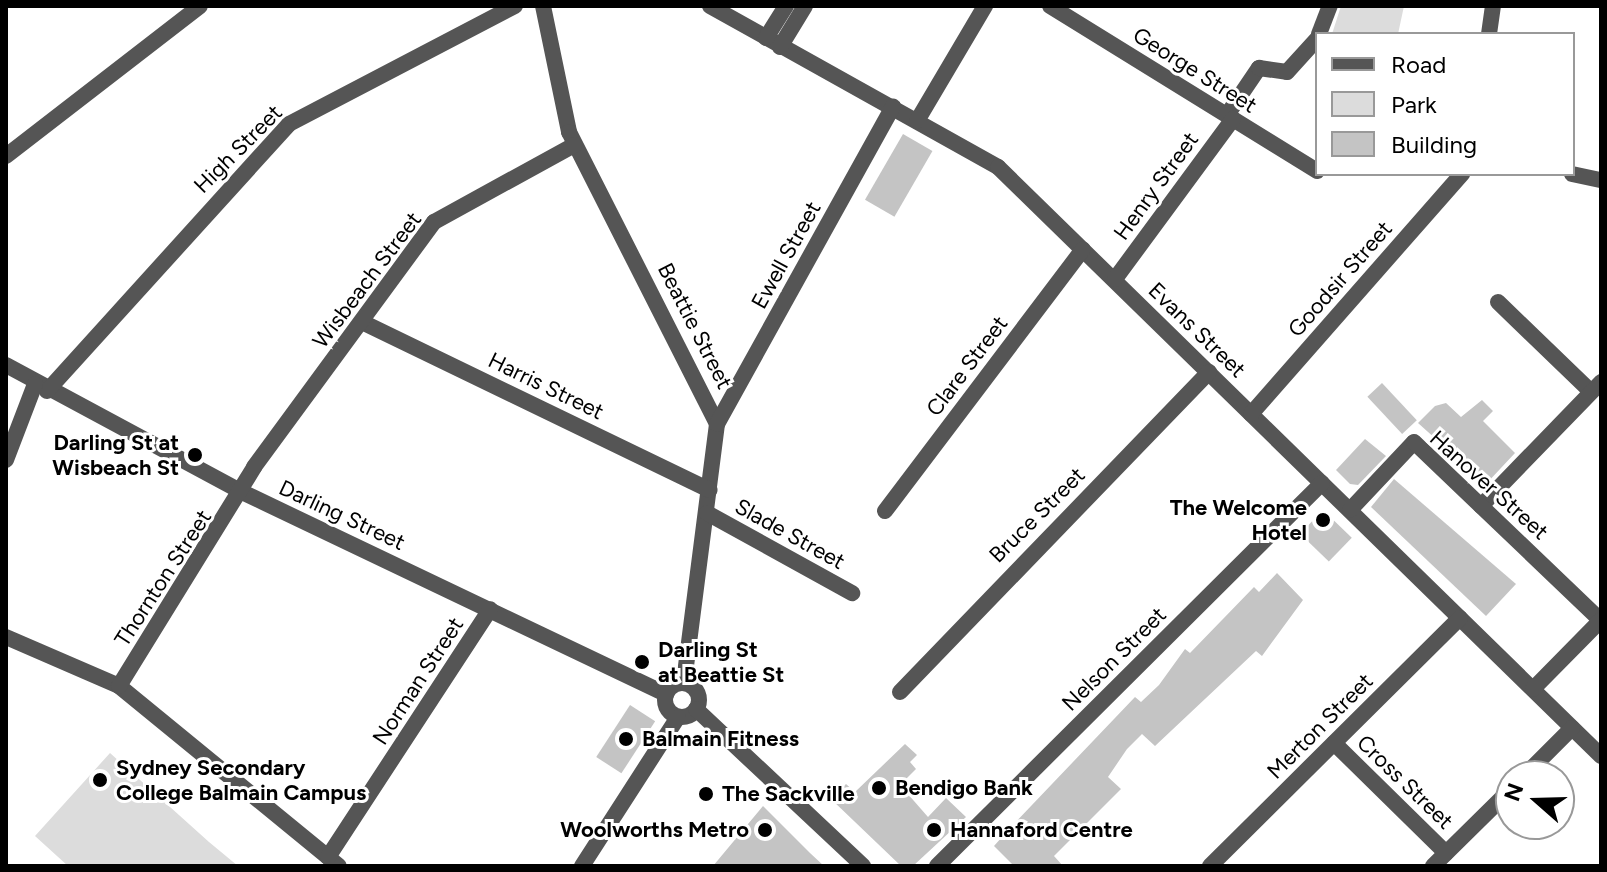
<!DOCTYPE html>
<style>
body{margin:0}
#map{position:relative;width:1607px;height:872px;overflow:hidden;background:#fff;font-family:Figtree,sans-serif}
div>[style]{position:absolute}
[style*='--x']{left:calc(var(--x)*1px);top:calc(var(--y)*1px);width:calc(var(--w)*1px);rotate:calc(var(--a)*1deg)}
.green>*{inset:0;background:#dcdcdc}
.building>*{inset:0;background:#c4c4c4;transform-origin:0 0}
.minor>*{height:16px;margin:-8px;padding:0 8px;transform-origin:8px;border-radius:8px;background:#555}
.minor>.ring{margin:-8px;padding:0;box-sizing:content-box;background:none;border:16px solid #555;border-radius:50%}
.dots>*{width:22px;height:22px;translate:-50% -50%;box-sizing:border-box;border:4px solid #fff;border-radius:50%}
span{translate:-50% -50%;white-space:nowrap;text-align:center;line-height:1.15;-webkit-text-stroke:6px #fff;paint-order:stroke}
.street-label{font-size:22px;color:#000}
.poi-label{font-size:22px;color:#000;font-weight:700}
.right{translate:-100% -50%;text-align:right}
.left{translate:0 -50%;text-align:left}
.frame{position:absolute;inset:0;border:8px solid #000;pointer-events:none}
.legend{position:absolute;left:1315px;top:32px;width:260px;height:144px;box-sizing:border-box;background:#fff;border:2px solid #999;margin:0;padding:10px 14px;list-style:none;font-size:24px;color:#000}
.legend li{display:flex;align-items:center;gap:16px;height:40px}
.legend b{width:40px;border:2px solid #999}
.north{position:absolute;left:1495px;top:760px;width:80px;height:80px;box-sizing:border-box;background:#fff;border:2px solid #999;border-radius:50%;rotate:290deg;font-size:22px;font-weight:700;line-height:32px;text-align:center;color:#000}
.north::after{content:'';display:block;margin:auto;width:28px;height:36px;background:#000;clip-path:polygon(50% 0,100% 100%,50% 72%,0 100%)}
</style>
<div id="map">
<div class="green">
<i style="clip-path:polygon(1341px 6px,1404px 6px,1398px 34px,1332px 34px)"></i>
<i style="clip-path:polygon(110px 753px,209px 842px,238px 866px,68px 866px,35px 836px)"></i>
</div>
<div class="building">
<i style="left:903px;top:134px;width:34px;height:76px;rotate:30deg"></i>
<i style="left:1382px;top:383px;width:51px;height:20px;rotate:47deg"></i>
<i style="clip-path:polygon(1482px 400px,1493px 411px,1483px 421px,1515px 453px,1486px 484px,1418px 423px,1435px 406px,1446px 403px,1461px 417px)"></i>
<i style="clip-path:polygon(1365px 439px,1386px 456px,1358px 485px,1350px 484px,1336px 470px)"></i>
<i style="clip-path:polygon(1394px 479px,1516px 584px,1486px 616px,1371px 507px)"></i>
<i style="left:1323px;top:510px;width:40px;height:33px;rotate:44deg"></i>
<i style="clip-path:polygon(1277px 573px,1303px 600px,1262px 656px,1256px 651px,1155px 746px,1142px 734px,1127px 749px,1108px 777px,1121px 789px,1054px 856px,1063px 866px,1014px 866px,994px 846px,1010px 828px,1135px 697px,1141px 702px,1159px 685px,1185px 649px,1190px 653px,1254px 587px,1259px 592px)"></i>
<i style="left:630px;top:705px;width:30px;height:62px;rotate:33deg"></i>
<i style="clip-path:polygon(905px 744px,917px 755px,910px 762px,916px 769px,900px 785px,928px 817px,946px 798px,966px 817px,913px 866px,901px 866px,831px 799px,846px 784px,855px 792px)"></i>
<i style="clip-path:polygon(763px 806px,810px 853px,824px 866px,713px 866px)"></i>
</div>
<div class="minor">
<i style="--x:543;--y:6;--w:129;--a:78.3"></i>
<i style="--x:569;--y:132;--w:327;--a:63.1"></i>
<i style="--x:717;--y:424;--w:261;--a:97.3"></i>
<i style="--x:710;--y:6;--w:330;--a:29.2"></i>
<i style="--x:998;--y:167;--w:843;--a:44.33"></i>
<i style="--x:1050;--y:6;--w:314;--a:31.7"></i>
<i style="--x:1319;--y:34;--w:30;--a:-69"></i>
<i style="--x:1489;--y:34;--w:28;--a:-82"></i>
<i style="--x:766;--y:38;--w:38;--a:-58"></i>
<i style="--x:780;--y:47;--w:48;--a:-58.6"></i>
<i style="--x:1227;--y:115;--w:57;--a:-55.8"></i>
<i style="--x:1259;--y:68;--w:28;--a:8"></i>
<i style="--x:1287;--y:72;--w:45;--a:-47.7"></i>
<i style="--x:917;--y:121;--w:134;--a:-59.4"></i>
<i style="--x:6;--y:156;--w:245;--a:-37.7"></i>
<i style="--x:1572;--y:174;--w:30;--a:12"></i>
<i style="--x:1115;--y:279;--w:199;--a:-53.6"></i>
<i style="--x:1498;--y:302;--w:125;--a:44"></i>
<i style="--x:362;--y:322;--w:386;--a:25.8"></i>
<i style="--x:6;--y:365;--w:268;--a:28.3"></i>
<i style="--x:242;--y:492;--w:470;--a:25.5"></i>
<i style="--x:47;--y:391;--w:360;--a:-47.8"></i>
<i style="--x:289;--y:124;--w:255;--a:-27.6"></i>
<i style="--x:1251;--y:414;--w:320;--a:-48.7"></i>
<i style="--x:717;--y:424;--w:363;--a:-61"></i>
<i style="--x:6;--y:460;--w:81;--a:-69.1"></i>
<i style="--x:1481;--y:506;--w:173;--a:-45.9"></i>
<i style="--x:1350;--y:510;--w:93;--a:-46.7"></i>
<i style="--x:1414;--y:442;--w:259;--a:43.7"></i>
<i style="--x:885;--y:511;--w:328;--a:-52.9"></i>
<i style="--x:707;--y:513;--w:166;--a:28.9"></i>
<i style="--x:6;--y:637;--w:123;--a:23.4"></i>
<i style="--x:119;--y:686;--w:284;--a:39.3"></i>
<i class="ring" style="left:665px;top:683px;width:18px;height:18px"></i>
<i style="--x:119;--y:686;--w:257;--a:-58.3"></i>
<i style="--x:254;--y:467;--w:304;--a:-53.7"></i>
<i style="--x:434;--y:222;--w:160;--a:-28.8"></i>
<i style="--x:1533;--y:689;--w:97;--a:-45.4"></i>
<i style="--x:900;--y:692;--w:445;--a:-46"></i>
<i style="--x:696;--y:709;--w:229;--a:43.2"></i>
<i style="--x:1334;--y:743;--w:157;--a:44.5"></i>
<i style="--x:1524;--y:776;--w:68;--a:-45"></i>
<i style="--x:328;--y:857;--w:296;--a:-56.8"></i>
<i style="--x:582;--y:866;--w:177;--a:-57.2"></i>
<i style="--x:937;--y:866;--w:543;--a:-44.85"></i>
<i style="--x:1210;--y:866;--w:352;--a:-44.8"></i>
<i style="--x:1433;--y:866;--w:110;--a:-44.6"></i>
</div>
<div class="dots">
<i style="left:195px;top:455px;background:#000"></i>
<i style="left:1323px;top:520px;background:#000"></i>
<i style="left:642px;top:662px;background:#000"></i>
<i style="left:626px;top:739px;background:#000"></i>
<i style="left:100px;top:780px;background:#000"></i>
<i style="left:879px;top:788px;background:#000"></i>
<i style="left:706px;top:794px;background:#000"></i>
<i style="left:765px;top:830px;background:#000"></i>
<i style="left:934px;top:830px;background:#000"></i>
</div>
<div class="street-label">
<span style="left:1195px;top:70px;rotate:32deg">George Street</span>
<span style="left:238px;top:149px;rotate:-45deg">High Street</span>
<span style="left:1156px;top:186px;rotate:-54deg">Henry Street</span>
<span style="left:786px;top:255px;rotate:-61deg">Ewell Street</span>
<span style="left:1340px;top:279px;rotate:-49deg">Goodsir Street</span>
<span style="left:367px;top:280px;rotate:-53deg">Wisbeach Street</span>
<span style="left:695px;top:326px;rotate:63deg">Beattie Street</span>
<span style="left:1197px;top:330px;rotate:44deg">Evans Street</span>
<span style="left:967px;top:366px;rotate:-53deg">Clare Street</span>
<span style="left:546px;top:386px;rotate:26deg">Harris Street</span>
<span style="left:1489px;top:485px;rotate:42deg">Hanover Street</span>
<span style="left:342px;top:515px;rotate:25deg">Darling Street</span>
<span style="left:1037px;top:515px;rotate:-45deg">Bruce Street</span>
<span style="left:790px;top:534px;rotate:29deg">Slade Street</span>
<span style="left:163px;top:578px;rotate:-57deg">Thornton Street</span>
<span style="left:1114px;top:659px;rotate:-45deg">Nelson Street</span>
<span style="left:418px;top:681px;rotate:-57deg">Norman Street</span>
<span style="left:1320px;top:726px;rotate:-45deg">Merton Street</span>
<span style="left:1405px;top:782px;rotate:44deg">Cross Street</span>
</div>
<div class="poi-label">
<span class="right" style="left:179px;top:455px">Darling St at<br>Wisbeach St</span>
<span class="right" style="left:1307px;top:520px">The Welcome<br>Hotel</span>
<span class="left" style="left:658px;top:662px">Darling St<br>at Beattie St</span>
<span class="left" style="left:642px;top:739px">Balmain Fitness</span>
<span class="left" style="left:116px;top:780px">Sydney Secondary<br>College Balmain Campus</span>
<span class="left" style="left:895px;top:788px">Bendigo Bank</span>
<span class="left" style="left:722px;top:794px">The Sackville</span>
<span class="right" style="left:749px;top:830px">Woolworths Metro</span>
<span class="left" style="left:950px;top:830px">Hannaford Centre</span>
</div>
<div class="frame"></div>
<ul class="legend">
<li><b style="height:10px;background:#555"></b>Road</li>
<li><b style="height:22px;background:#dcdcdc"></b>Park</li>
<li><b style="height:22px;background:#c4c4c4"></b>Building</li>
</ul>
<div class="north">N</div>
</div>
